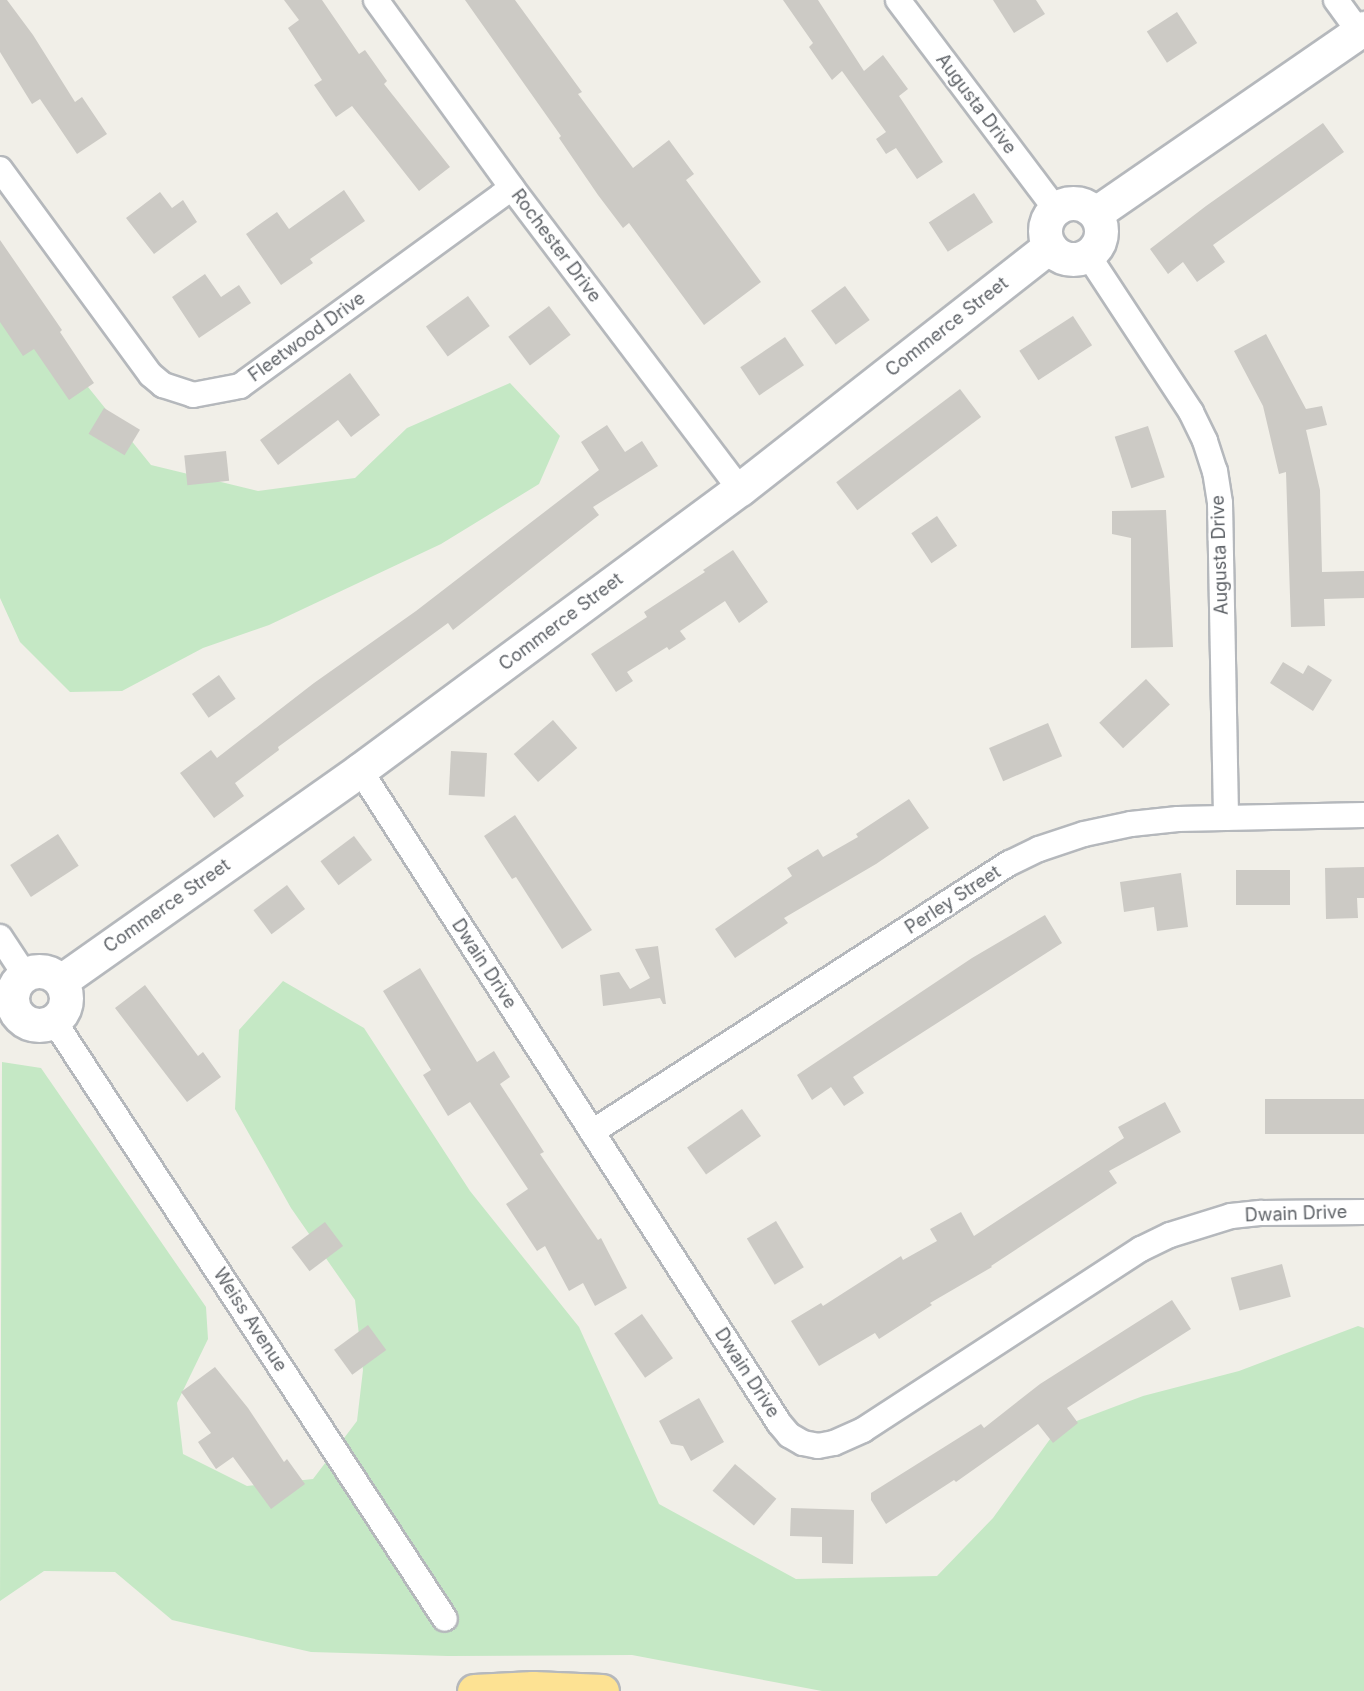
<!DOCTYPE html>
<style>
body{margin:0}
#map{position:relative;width:1364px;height:1691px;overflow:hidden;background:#f1efe8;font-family:Inter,sans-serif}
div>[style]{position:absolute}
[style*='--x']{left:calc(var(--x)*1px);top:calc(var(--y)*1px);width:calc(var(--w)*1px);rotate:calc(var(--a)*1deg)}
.green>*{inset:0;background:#c5e8c5}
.building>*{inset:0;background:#cccac5;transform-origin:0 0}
.roads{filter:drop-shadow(2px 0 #b5b8bc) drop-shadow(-2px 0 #b5b8bc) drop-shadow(0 2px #b5b8bc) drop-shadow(0 -2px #b5b8bc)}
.street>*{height:24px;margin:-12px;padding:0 12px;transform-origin:12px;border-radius:12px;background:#fff}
.secondary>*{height:33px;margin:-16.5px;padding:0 16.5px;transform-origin:16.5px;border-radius:16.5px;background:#fff}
.secondary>.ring{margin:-16.5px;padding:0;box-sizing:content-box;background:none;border:33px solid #fff;border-radius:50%}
.highway>*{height:33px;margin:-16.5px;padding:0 16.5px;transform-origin:16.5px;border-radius:16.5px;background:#fde293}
span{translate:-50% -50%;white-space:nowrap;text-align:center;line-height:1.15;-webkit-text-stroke:4.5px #fff;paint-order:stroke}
.street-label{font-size:18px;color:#5f6368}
</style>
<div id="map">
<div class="green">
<i style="clip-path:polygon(0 278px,151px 465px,258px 491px,355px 478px,407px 428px,510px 383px,560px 436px,539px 484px,441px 544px,269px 625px,203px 648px,122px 691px,70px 692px,20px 642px,0 598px)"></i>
<i style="clip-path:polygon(283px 981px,364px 1028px,470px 1191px,579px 1327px,659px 1504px,796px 1579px,937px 1576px,993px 1518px,1058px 1428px,1143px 1396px,1239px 1371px,1358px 1326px,1364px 1328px,1364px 1691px,822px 1691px,632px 1655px,448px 1656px,311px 1652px,172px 1620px,115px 1572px,44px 1571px,0 1601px,2px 1062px,41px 1068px,206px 1307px,208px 1339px,177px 1403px,183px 1454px,247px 1486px,313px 1479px,357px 1421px,363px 1370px,355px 1300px,291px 1208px,235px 1109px,239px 1030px)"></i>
</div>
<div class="building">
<i style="clip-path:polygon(0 0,7px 0,33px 35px,75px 102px,82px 97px,107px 134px,77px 154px,40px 99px,32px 104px,0 52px)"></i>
<i style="clip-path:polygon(284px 0,322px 0,359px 54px,365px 50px,387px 81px,384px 84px,450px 167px,419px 191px,352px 106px,336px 117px,314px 85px,322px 80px,288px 28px,299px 20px)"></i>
<i style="clip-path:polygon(465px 0,515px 0,582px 92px,578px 94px,633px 168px,669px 140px,694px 174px,686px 180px,761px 282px,704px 325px,629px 223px,623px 228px,598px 195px,559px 138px,561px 136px)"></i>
<i style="clip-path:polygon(783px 0,818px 0,864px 71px,883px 55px,908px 89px,899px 96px,943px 162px,917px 179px,896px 148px,886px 154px,876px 139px,886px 132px,842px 71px,832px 80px,809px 47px,813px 43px)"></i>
<i style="clip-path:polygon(993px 0,1036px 0,1045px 14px,1014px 33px)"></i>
<i style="left:1177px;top:12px;width:37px;height:36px;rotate:57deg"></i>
<i style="clip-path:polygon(1323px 123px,1344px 152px,1213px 245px,1225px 262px,1197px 282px,1183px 262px,1168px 274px,1150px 249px,1206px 206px)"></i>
<i style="clip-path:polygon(344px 190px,365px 221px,310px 259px,313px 263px,281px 285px,246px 234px,277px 212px,289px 229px)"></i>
<i style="clip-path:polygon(160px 192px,172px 208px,183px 200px,197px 222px,154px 254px,126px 218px)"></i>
<i style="left:974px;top:193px;width:35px;height:54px;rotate:57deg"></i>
<i style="clip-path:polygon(0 240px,62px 330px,60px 332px,94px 383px,69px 400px,34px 349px,23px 356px,0 322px)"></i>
<i style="clip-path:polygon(205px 274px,221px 297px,239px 285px,251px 303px,199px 338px,172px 297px)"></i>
<i style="left:845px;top:286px;width:42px;height:42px;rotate:54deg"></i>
<i style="left:468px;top:296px;width:37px;height:52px;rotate:54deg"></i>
<i style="left:549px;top:306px;width:36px;height:51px;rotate:53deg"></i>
<i style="left:1073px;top:316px;width:35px;height:64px;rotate:57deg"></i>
<i style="clip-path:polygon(1266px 334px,1306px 409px,1322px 406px,1327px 425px,1306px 430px,1320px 490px,1322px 572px,1364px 571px,1364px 598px,1324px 599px,1325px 626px,1291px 627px,1286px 472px,1279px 474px,1263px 406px,1234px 351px)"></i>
<i style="left:785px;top:337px;width:34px;height:54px;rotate:56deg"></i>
<i style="clip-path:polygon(350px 373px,380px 415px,351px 437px,338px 420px,278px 465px,260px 440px)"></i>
<i style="left:960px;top:389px;width:35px;height:155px;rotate:53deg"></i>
<i style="left:104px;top:408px;width:42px;height:30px;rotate:31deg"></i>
<i style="clip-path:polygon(607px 425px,625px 452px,642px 441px,658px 466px,593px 507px,599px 515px,453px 630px,448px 623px,278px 747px,279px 750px,235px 783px,244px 796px,214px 818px,180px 773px,211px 750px,217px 758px,314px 683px,416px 611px,599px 470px,581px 442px)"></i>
<i style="left:1148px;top:426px;width:54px;height:35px;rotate:72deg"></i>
<i style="left:226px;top:451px;width:30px;height:42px;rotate:84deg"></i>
<i style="clip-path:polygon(1166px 510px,1173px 647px,1131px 648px,1131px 538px,1112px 534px,1112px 511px)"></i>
<i style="left:937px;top:516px;width:36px;height:31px;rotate:56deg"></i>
<i style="clip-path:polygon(733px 550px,768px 602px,739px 623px,725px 601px,680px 631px,686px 639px,669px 650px,667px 647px,627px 672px,633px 681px,616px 692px,591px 654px,647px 617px,644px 612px,705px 572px,703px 570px)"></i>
<i style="clip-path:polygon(1283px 662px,1303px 674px,1308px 665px,1332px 680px,1313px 711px,1270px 683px)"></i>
<i style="left:219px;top:675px;width:29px;height:33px;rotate:55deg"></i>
<i style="left:1146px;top:679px;width:35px;height:64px;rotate:47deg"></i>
<i style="left:553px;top:720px;width:37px;height:52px;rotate:49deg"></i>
<i style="left:1048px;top:723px;width:36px;height:64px;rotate:67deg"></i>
<i style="left:451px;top:751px;width:36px;height:44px;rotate:3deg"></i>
<i style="clip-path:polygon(909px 799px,929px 828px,876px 864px,784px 918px,788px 923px,735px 958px,715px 929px,792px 876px,787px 868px,818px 849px,823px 857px,858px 837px,856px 834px)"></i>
<i style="clip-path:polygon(515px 815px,592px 930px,562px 949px,516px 877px,512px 879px,484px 836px)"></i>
<i style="left:58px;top:834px;width:38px;height:57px;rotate:57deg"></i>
<i style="left:354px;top:836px;width:30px;height:42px;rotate:53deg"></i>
<i style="clip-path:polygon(1364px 867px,1364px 898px,1357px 898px,1358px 918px,1326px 919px,1325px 868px)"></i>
<i style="left:1236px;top:870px;width:54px;height:35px"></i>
<i style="clip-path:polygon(1181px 873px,1188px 927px,1157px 931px,1154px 907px,1124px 912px,1120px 882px)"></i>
<i style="left:287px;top:885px;width:30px;height:42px;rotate:53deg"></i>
<i style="clip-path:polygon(1045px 915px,1062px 943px,853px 1077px,864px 1093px,844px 1106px,831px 1087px,812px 1100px,797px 1075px,972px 958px)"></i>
<i style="clip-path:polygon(658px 946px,666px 1004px,663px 1004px,660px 998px,603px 1006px,600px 975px,619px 972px,630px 989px,650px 978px,635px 949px)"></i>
<i style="clip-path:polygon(420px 968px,477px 1062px,494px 1051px,510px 1077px,500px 1084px,544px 1152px,540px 1154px,598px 1240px,601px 1238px,627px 1288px,595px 1306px,583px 1283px,569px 1291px,545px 1246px,537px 1251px,506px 1204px,528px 1189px,470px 1102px,448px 1116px,423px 1075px,431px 1070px,383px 991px)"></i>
<i style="clip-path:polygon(145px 985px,198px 1056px,203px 1052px,221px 1077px,187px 1102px,115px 1008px)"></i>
<i style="left:1364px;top:1099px;width:35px;height:99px;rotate:90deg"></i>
<i style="clip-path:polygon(1165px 1102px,1181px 1132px,1109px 1171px,1117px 1183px,991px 1266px,992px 1267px,930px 1303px,932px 1305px,879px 1339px,875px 1333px,819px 1366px,791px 1321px,821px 1303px,823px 1306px,901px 1256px,903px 1260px,937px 1241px,930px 1229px,961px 1212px,974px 1236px,1124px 1138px,1118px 1127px)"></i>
<i style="left:742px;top:1109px;width:33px;height:67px;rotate:55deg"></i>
<i style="left:776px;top:1221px;width:54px;height:34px;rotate:59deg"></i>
<i style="left:325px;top:1222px;width:30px;height:42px;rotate:53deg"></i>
<i style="left:1282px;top:1264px;width:34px;height:53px;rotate:75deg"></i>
<i style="clip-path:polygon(1172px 1300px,1191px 1329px,1067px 1408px,1078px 1423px,1053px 1443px,1038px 1424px,956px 1482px,954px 1480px,886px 1524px,871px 1500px,871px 1493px,981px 1424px,984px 1428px,1040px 1384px)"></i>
<i style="left:642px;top:1314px;width:54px;height:34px;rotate:55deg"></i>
<i style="left:368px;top:1325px;width:31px;height:42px;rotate:54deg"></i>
<i style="clip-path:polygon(215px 1367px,248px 1408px,284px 1462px,287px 1459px,305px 1484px,271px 1509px,233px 1457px,216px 1469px,198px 1442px,211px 1433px,181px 1392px)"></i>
<i style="clip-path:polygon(699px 1398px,724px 1442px,691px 1461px,683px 1446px,671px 1444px,659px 1421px)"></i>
<i style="left:735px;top:1464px;width:54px;height:35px;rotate:40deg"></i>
<i style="clip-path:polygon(791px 1508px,854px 1510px,853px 1564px,822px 1563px,822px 1537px,790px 1536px)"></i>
</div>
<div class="roads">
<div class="street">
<i style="--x:376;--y:0;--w:232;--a:54.1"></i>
<i style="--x:512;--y:188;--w:378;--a:52.9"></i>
<i style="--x:898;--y:0;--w:261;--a:53"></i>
<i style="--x:1336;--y:0;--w:39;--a:54"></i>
<i style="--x:0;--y:169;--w:255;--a:53.8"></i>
<i style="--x:151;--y:375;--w:16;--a:40"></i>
<i style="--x:163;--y:385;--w:32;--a:18"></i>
<i style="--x:193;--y:395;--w:48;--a:-10.8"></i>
<i style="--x:240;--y:386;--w:336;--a:-36.1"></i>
<i style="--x:1088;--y:255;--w:188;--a:56.7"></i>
<i style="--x:1191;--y:412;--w:32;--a:64"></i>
<i style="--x:1205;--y:441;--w:32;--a:72"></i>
<i style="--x:1215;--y:471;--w:32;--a:81"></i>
<i style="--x:1220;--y:503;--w:315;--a:88.9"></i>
<i style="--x:360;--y:770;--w:776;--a:57.31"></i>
<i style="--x:779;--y:1423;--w:16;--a:50"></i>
<i style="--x:789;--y:1435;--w:16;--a:30"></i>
<i style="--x:803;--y:1443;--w:15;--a:11"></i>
<i style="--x:818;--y:1446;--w:16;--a:-11"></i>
<i style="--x:834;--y:1443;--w:32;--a:-24"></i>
<i style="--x:863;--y:1430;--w:332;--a:-33.1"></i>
<i style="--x:1141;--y:1249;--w:32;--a:-26"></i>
<i style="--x:1170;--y:1235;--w:64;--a:-17.3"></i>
<i style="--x:1231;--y:1216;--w:31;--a:-6"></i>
<i style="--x:1262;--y:1213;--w:102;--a:-0.6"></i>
<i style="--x:0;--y:937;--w:45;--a:56.7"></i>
<i style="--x:54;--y:1021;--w:714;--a:56.82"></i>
<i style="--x:592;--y:1132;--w:497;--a:-32.8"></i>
<i style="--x:1010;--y:863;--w:32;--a:-26"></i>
<i style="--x:1039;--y:849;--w:47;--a:-18.4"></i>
<i style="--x:1084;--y:834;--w:48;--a:-12"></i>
<i style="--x:1131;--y:824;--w:47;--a:-6.1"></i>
<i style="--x:1178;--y:819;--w:186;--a:-1.2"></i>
</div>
<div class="secondary">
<i class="ring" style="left:1045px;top:203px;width:23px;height:23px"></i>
<i style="--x:1096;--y:213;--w:326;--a:-34.6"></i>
<i class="ring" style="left:12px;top:971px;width:21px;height:21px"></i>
<i style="--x:61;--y:981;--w:366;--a:-35.2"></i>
<i style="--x:360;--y:770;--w:473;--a:-36.5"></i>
<i style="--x:740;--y:489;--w:392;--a:-38.1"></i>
</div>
<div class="highway">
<i style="--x:474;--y:1691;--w:59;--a:-2.9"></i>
<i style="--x:533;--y:1688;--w:69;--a:2.5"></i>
</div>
</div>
<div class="street-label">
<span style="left:976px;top:104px;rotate:53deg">Augusta Drive</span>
<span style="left:556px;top:246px;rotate:53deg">Rochester Drive</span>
<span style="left:947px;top:327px;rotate:-38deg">Commerce Street</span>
<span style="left:307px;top:337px;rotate:-36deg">Fleetwood Drive</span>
<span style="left:1220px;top:555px;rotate:-92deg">Augusta Drive</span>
<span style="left:561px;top:622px;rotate:-37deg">Commerce Street</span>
<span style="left:953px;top:900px;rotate:-33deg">Perley Street</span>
<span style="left:167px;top:906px;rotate:-35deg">Commerce Street</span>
<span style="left:484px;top:964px;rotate:57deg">Dwain Drive</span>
<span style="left:1296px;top:1214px;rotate:-2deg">Dwain Drive</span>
<span style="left:250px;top:1320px;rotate:57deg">Weiss Avenue</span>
<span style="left:747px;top:1373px;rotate:57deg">Dwain Drive</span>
</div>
</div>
